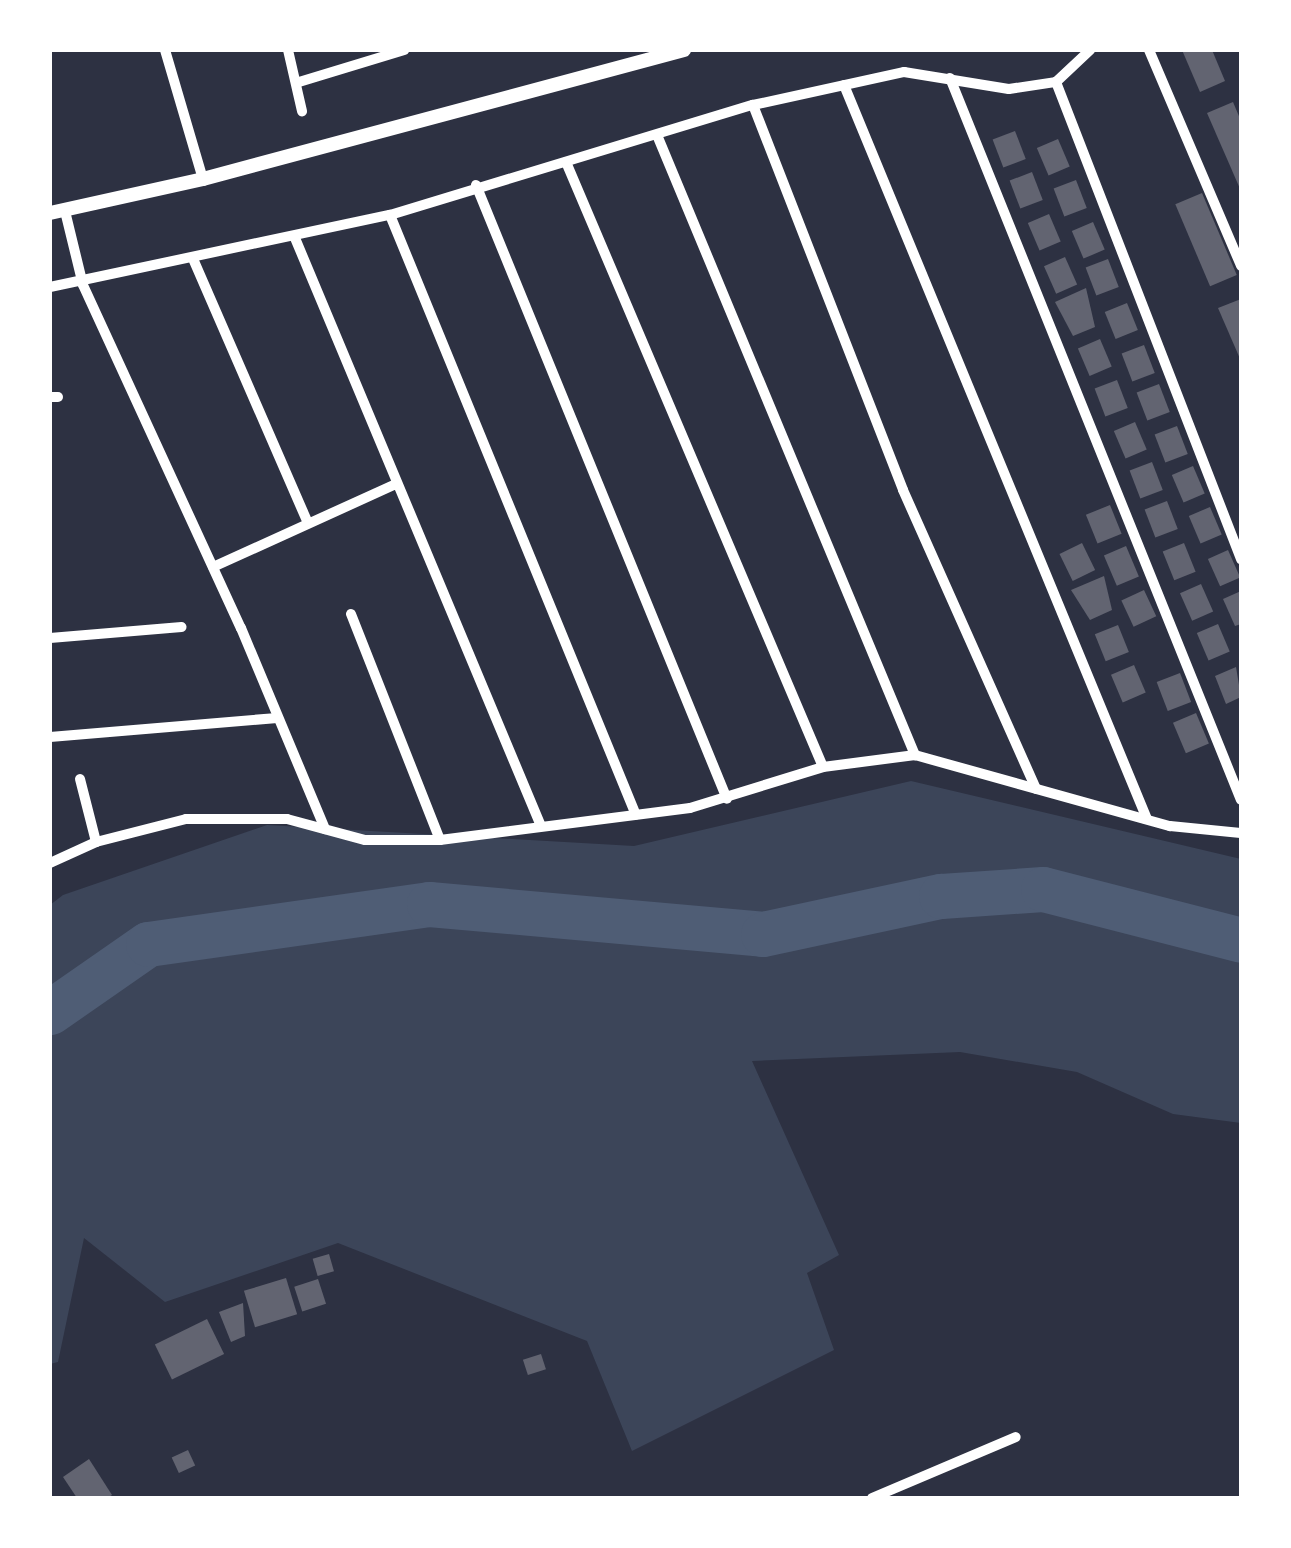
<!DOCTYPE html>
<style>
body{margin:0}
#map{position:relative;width:1291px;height:1548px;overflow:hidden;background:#2d3142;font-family:"Alegreya Sans",sans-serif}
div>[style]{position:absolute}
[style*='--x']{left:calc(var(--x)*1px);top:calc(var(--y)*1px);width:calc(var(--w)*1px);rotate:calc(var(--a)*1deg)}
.green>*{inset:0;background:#3c4559}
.river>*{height:45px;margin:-22.5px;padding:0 22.5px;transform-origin:22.5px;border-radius:22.5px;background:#4f5d75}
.building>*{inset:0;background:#626471;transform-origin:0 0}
.minor>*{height:10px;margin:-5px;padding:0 5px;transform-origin:5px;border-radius:5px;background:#fff}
.tertiary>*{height:14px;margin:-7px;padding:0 7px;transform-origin:7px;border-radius:7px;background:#fff}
span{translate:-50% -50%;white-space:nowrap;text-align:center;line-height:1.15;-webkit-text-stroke:10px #fff;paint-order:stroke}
.frame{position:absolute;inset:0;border:52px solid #fff;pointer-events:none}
</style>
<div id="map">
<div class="green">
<i style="clip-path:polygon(911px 781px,1241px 859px,1241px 1123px,1173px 1114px,1077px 1072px,960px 1052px,752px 1061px,839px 1255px,807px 1273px,834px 1350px,632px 1451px,587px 1341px,338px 1243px,165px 1302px,84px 1238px,58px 1362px,50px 1364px,50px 905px,63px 895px,267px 825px,634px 846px)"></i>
</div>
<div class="river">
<i style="--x:50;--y:1012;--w:119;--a:-34.8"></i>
<i style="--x:148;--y:944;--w:284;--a:-8.1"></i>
<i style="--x:429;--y:904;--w:335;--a:5.1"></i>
<i style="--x:763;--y:934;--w:182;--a:-12.1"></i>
<i style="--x:941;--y:896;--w:102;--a:-3.9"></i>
<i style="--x:1043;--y:889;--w:204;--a:14.4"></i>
</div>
<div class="building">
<i style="clip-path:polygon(1182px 50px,1212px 50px,1225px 81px,1200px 92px)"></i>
<i style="clip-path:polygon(1233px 102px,1241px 121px,1241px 191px,1207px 113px)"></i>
<i style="left:1015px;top:131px;width:30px;height:24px;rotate:69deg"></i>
<i style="left:1058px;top:139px;width:30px;height:23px;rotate:67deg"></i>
<i style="left:1032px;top:172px;width:30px;height:24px;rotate:69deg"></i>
<i style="left:1076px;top:180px;width:30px;height:24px;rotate:69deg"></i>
<i style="left:1202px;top:193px;width:89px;height:29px;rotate:67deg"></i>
<i style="left:1049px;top:214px;width:30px;height:23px;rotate:67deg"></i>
<i style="left:1093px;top:222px;width:30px;height:23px;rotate:67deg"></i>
<i style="left:1065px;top:257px;width:30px;height:23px;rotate:66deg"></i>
<i style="left:1108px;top:259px;width:30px;height:24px;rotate:69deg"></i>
<i style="clip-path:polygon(1086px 288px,1095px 327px,1073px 336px,1055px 302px)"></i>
<i style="clip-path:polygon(1241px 299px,1241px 361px,1218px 308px)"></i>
<i style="left:1127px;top:303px;width:29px;height:24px;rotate:68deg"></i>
<i style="left:1100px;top:339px;width:30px;height:24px;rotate:67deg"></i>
<i style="left:1144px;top:345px;width:30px;height:24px;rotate:69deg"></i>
<i style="left:1117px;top:380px;width:30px;height:24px;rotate:69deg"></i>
<i style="left:1159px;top:384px;width:30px;height:24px;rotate:69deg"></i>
<i style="left:1135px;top:422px;width:30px;height:23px;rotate:67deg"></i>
<i style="left:1177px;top:426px;width:30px;height:24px;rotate:69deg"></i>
<i style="left:1152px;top:462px;width:30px;height:24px;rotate:69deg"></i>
<i style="left:1193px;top:466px;width:30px;height:23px;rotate:67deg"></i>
<i style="left:1167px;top:501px;width:30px;height:24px;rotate:69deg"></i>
<i style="left:1110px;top:505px;width:31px;height:26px;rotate:68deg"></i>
<i style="left:1210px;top:507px;width:30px;height:23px;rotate:67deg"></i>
<i style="left:1082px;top:543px;width:30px;height:25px;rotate:64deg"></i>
<i style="left:1184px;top:543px;width:31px;height:23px;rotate:68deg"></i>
<i style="left:1126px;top:546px;width:33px;height:24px;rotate:67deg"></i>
<i style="left:1228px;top:550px;width:30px;height:22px;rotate:66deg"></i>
<i style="clip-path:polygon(1104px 576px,1112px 610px,1090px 620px,1071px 590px)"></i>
<i style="left:1201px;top:584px;width:30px;height:23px;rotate:66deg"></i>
<i style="left:1144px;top:590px;width:29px;height:25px;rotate:65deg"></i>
<i style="clip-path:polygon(1241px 591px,1241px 624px,1235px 626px,1223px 599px)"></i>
<i style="left:1218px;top:624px;width:30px;height:23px;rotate:67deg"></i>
<i style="left:1118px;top:625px;width:29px;height:25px;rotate:68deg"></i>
<i style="left:1134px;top:665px;width:30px;height:25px;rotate:67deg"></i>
<i style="clip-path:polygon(1236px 667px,1241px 697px,1226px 704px,1215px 676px)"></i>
<i style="left:1180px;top:673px;width:31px;height:25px;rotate:69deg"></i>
<i style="left:1196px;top:713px;width:33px;height:25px;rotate:67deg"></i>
<i style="left:329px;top:1254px;width:18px;height:17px;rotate:74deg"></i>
<i style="left:286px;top:1278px;width:38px;height:44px;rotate:73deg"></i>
<i style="left:318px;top:1279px;width:26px;height:25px;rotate:72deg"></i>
<i style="clip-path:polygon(243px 1303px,245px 1336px,231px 1342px,219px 1312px)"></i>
<i style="left:207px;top:1319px;width:39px;height:58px;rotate:64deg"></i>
<i style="left:541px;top:1354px;width:16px;height:19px;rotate:72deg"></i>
<i style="left:188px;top:1450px;width:17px;height:18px;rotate:65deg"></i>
<i style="clip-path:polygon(89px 1459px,112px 1495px,107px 1498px,77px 1498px,63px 1477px)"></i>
</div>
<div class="minor">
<i style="--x:165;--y:50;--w:134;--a:73.6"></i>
<i style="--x:288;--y:50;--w:63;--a:77.1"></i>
<i style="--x:1149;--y:50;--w:235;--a:66.9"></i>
<i style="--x:950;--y:78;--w:778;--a:68.05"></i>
<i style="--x:299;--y:82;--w:110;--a:-16.9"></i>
<i style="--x:1056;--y:82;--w:512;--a:68.8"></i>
<i style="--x:844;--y:85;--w:794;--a:67.57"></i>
<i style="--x:753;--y:105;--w:413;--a:68.7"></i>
<i style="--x:903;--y:490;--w:327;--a:66"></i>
<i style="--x:657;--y:135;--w:672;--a:67.41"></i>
<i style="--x:566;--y:162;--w:657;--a:66.98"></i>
<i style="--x:476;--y:185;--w:663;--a:67.77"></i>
<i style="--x:65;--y:211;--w:76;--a:76.3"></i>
<i style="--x:83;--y:285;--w:378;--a:65.3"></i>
<i style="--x:241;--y:628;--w:218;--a:67.3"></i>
<i style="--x:390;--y:215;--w:648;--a:67.71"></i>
<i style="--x:295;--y:238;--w:637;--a:67.3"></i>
<i style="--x:194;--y:261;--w:283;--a:66.5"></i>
<i style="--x:50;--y:287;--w:348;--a:-12"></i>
<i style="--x:390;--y:215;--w:379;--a:-16.9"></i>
<i style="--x:753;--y:105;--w:155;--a:-12.3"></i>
<i style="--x:904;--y:72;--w:106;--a:9.2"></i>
<i style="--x:1009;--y:89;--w:48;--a:-8.5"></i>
<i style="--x:1056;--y:82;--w:47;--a:-43.3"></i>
<i style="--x:50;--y:397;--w:8;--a:0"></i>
<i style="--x:213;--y:567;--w:199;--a:-24.4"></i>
<i style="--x:351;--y:614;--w:243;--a:68.5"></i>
<i style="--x:50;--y:638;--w:132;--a:-4.8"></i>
<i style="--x:50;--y:737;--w:228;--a:-4.8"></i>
<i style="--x:80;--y:779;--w:65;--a:75.7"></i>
<i style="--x:50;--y:863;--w:51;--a:-24.5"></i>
<i style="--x:96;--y:842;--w:93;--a:-14.3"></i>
<i style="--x:186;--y:819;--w:101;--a:0"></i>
<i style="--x:287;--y:819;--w:81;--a:15.1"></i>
<i style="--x:365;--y:840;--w:75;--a:0"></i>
<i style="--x:440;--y:840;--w:252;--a:-7.3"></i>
<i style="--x:690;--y:808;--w:139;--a:-17.1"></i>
<i style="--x:823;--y:767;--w:93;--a:-7.4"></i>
<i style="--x:915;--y:755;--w:265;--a:15.6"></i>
<i style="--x:1170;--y:826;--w:71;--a:5.6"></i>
<i style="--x:872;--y:1498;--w:156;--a:-23"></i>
</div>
<div class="tertiary">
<i style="--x:50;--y:213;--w:157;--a:-12.5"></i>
<i style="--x:203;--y:179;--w:498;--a:-15"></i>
</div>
<div class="frame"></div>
</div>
